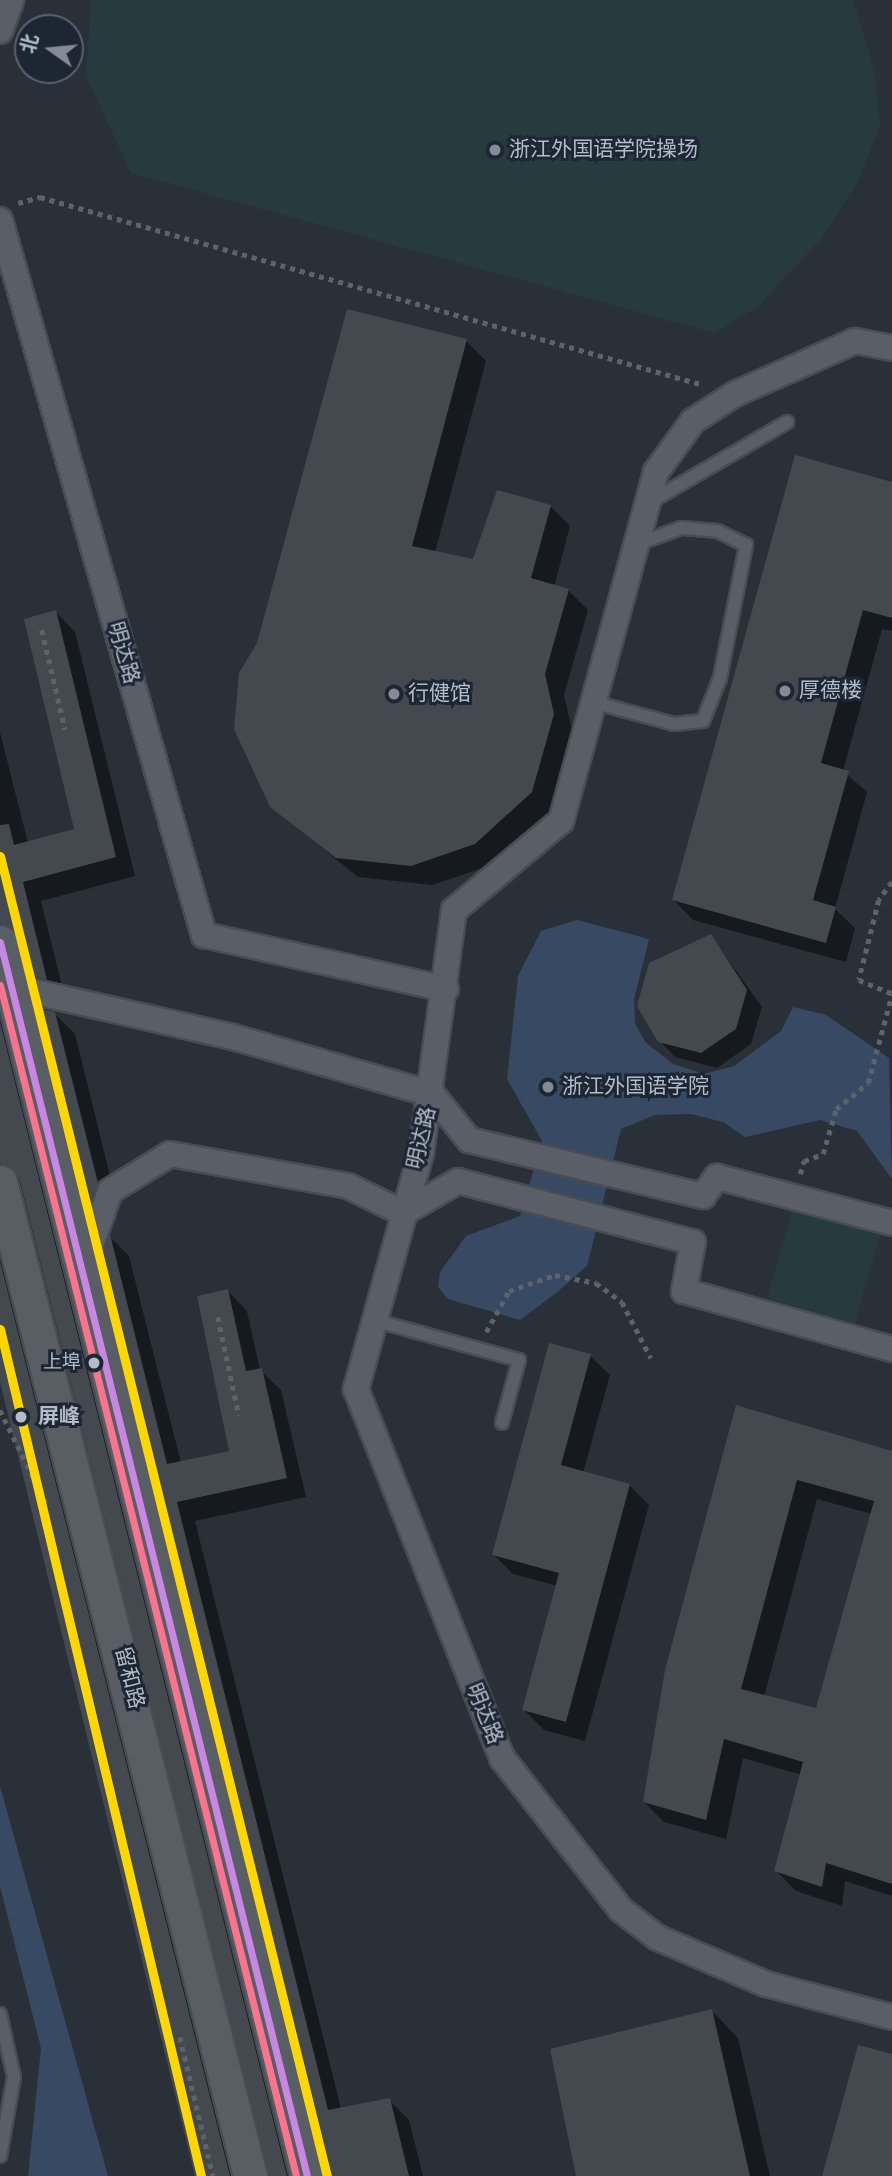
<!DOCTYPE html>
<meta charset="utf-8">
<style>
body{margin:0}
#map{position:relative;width:892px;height:2176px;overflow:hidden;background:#2a3038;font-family:"Alegreya Sans","Noto Sans SC",sans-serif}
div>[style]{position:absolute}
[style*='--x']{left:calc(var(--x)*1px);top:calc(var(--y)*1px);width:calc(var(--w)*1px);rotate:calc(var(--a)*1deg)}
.green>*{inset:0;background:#273a3e;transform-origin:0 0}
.water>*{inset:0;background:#384963}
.shadow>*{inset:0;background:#0007}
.building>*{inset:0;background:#444950}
.path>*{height:4.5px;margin-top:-2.25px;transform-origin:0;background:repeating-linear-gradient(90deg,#5d636a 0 5px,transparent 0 10px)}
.roads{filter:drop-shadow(2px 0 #484c53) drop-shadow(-2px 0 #484c53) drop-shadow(0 2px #484c53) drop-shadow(0 -2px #484c53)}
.service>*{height:12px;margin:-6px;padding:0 6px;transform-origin:6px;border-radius:6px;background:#5a5e66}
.minor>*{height:24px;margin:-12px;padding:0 12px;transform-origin:12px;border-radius:12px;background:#5a5e66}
.secondary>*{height:33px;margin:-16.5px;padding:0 16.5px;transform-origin:16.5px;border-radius:16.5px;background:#595d64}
.bus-1>*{height:7px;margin:-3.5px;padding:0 3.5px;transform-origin:3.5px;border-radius:3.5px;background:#c787e3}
.bus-2>*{height:7px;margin:-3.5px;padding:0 3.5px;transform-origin:3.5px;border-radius:3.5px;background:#fc738d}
.metro-1>*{height:9px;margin:-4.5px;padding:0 4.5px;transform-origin:4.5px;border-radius:4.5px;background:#ffd700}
.dots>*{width:19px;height:19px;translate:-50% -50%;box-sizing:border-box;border:4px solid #1d2633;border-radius:50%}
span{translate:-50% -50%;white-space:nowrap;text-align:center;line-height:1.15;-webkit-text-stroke:6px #1d2633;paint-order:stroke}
.bus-label{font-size:19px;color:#b4bcc9}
.right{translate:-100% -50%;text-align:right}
.poi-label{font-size:21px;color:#b4bcc9}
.left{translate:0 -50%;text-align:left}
.street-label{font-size:21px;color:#b4bcc9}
.stop-label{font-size:21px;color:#b4bcc9;font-weight:700}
.north{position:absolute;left:14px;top:14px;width:70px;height:70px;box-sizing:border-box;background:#1d2633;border:2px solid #59626f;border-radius:50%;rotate:285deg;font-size:19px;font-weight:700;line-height:28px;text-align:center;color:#b4bcc9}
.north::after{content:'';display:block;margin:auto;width:24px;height:32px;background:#848b96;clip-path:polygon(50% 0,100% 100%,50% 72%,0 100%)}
</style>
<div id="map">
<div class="green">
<i style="clip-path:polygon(91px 0,853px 0,874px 68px,880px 126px,858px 181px,822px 238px,758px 306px,715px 333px,131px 173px,86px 76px)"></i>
<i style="left:793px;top:1208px;width:91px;height:94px;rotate:16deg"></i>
</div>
<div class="water">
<i style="clip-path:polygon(577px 920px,649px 939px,634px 999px,635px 1023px,645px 1042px,673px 1064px,704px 1074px,734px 1066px,781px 1031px,793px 1007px,826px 1015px,889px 1058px,892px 1179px,857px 1131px,820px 1120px,745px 1137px,723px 1122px,691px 1114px,655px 1115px,621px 1129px,587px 1266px,556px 1293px,520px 1320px,448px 1299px,438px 1287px,440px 1272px,466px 1236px,520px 1216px,542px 1141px,507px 1079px,518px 976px,541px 931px)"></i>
<i style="clip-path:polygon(0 1786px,108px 2176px,28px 2176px,41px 2048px,0 1886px)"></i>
</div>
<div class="shadow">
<i style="clip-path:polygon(466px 341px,486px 361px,435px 552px,474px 561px,551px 507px,570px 526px,554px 587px,568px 590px,588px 610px,564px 695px,573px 734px,551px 812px,495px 864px,432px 885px,358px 877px,271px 806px)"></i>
<i style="clip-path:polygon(892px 484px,892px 631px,882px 629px,843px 771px,867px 792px,835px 909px,855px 928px,846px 962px,693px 920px,674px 900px)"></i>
<i style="clip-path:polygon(56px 612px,75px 632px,135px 876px,41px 901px,65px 998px,49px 994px,30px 974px,22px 943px,6px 947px,301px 2176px,269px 2176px,15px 1182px,244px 2176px,197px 2176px,0 1375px,0 732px,28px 843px,76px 830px)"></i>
<i style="clip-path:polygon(711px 936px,762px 1007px,751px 1044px,717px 1068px,675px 1057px,660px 1041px)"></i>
<i style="clip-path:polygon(39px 1010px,54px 1013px,75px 1034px,117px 1204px,107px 1229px,89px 1211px)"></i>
<i style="clip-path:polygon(111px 1238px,129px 1256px,181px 1463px,231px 1452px,228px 1291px,247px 1311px,260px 1370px,281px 1390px,306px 1497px,195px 1521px,341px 2109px,389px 2100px,409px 2120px,423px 2176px,326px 2176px,102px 1264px)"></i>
<i style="clip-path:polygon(590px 1356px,610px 1375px,583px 1473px,629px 1485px,649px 1505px,585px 1741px,544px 1730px,524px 1710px,558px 1586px,513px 1574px,494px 1555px)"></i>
<i style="clip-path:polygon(evenodd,738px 1407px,892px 1453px,892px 1896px,845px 1881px,842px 1906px,796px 1891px,776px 1871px,802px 1775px,743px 1758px,726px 1839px,664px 1822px,644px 1802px,738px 1407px,817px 1499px,872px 1514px,818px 1711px,764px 1697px,817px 1499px)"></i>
<i style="clip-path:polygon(712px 2011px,738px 2038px,770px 2176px,577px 2176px)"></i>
</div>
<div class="building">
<i style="clip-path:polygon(347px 309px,467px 339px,412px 546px,473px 559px,497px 490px,551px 505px,531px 578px,569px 589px,545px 674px,554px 714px,532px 792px,475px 844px,411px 866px,336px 858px,270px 807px,234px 729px,239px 673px,257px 643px)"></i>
<i style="clip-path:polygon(795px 455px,892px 482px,892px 618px,863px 610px,821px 763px,849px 771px,813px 900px,836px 907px,826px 943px,672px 900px)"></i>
<i style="clip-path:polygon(56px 610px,116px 857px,23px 882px,47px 980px,28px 975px,18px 937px,0 923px,0 825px,9px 824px,14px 845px,74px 829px,24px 619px)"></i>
<i style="clip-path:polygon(711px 934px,747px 990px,736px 1029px,701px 1053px,658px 1042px,637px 1006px,649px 963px)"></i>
<i style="clip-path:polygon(36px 1008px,55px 1012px,98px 1183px,87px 1212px)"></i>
<i style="clip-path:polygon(0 1022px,287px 2176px,269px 2176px,19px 1177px,0 1163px)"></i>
<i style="clip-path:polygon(110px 1234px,167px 1464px,229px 1451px,197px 1296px,228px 1289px,246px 1371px,262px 1368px,287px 1478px,177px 1502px,328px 2110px,390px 2098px,409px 2176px,326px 2176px,100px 1264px)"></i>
<i style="clip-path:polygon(0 1261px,230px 2176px,195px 2176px,0 1382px)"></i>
<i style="clip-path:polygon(549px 1343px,591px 1354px,561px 1465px,630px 1484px,566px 1722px,522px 1710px,559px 1573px,492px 1555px)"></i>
<i style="clip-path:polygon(evenodd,736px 1405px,892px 1451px,892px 1884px,826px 1863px,822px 1887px,774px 1871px,803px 1762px,724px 1739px,706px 1820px,643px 1802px,665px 1670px,736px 1405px,797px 1480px,874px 1501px,816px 1708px,741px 1689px,797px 1480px)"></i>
<i style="clip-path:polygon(712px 2009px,750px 2176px,576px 2176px,550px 2049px)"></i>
<i style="clip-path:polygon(858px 2045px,892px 2054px,892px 2176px,822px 2176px)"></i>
</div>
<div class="path">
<i style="--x:18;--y:203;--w:23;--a:-15"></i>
<i style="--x:40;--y:197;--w:686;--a:15.82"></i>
<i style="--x:42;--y:630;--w:102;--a:76.9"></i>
<i style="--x:892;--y:882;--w:22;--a:126"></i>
<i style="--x:879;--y:900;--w:82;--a:104"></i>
<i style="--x:859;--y:980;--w:35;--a:22"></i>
<i style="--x:800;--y:1174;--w:14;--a:-73"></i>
<i style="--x:804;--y:1161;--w:20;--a:-20"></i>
<i style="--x:823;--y:1154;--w:47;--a:-73.9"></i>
<i style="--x:836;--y:1109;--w:41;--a:-39.1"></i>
<i style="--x:868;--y:1083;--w:92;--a:-74.9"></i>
<i style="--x:218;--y:1317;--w:101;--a:78"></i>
<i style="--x:486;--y:1332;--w:47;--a:-60.7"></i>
<i style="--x:509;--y:1291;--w:49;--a:-19.2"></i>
<i style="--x:555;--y:1275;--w:42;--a:11"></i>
<i style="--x:596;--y:1283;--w:32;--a:36"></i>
<i style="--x:622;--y:1302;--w:63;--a:62.6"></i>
<i style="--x:0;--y:1410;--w:104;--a:63.7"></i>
<i style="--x:180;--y:2037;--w:143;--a:76.6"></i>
</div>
<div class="roads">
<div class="service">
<i style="--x:648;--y:503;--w:161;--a:-30.2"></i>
<i style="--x:593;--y:702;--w:84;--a:15.2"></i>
<i style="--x:674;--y:724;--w:29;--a:-6"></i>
<i style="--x:703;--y:721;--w:46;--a:-68.4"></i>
<i style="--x:720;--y:678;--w:136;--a:-78.9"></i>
<i style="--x:746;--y:545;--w:32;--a:-154"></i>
<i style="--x:717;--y:531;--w:36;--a:-175"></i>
<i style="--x:681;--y:528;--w:47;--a:160"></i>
<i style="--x:377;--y:1321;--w:147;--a:15.4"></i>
<i style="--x:519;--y:1360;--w:65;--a:105.1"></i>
<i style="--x:0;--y:2014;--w:65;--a:77.5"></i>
<i style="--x:14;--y:2077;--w:80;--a:100"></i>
</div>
<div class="minor">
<i style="--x:0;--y:31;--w:33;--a:-70"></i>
<i style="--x:0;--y:220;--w:744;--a:74.08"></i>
<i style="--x:204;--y:935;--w:248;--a:12.6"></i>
<i style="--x:892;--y:348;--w:38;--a:-169"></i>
<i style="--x:855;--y:341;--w:131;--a:156.2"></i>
<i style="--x:735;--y:394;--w:50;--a:147.3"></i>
<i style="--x:693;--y:421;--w:63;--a:126"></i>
<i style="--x:656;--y:472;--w:362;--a:105.2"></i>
<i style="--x:561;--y:821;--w:139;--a:140.2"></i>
<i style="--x:454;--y:910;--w:245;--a:97.7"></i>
<i style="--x:421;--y:1153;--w:245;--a:105.4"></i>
<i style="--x:356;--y:1389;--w:397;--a:68.4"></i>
<i style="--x:502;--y:1758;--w:193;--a:51.9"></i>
<i style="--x:621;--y:1910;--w:46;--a:37.1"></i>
<i style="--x:658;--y:1938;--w:117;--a:23.1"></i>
<i style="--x:766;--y:1984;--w:130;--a:14.7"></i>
<i style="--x:13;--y:987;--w:226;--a:12.8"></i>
<i style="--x:233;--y:1037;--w:207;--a:16"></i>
<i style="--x:432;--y:1094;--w:59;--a:51.2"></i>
<i style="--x:469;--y:1140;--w:241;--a:13.5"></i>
<i style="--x:703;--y:1196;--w:24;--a:-54"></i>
<i style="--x:717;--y:1177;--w:181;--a:14.7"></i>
<i style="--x:85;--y:1262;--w:75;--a:-70.6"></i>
<i style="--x:110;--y:1191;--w:70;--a:-31.7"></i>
<i style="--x:170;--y:1154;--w:181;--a:10.2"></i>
<i style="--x:348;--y:1186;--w:61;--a:26.1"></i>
<i style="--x:403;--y:1213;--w:64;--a:-30.2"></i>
<i style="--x:458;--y:1181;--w:243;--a:14.6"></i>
<i style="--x:693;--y:1242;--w:50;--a:100.4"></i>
<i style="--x:684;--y:1291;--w:216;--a:15.6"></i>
</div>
<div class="secondary">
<i style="--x:0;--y:942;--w:1272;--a:76.03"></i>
<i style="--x:0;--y:1182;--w:1025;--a:75.88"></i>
</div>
</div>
<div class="bus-1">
<i style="--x:0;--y:942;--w:1272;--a:76.03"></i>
</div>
<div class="bus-2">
<i style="--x:0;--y:985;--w:1227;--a:76.04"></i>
</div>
<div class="metro-1">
<i style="--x:0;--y:856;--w:1360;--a:76.09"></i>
<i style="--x:0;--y:1329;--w:871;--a:76.65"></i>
</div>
<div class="dots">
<i style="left:495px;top:150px;background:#848b96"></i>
<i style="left:785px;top:691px;background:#848b96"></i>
<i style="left:394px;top:694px;background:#848b96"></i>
<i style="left:548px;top:1087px;background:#848b96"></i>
<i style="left:94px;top:1363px;background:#b4bcc9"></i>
<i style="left:21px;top:1417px;background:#b4bcc9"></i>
</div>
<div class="bus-label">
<span class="right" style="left:81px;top:1363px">上埠</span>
</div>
<div class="poi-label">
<span class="left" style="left:509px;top:150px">浙江外国语学院操场</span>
<span class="left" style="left:799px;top:691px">厚德楼</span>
<span class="left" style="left:408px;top:694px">行健馆</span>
<span class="left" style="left:562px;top:1087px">浙江外国语学院</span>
</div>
<div class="street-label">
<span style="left:123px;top:653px;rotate:74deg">明达路</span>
<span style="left:422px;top:1138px;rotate:-77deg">明达路</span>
<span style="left:129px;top:1678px;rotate:76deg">留和路</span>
<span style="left:484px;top:1714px;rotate:68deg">明达路</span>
</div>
<div class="stop-label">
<span class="left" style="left:38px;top:1417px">屏峰</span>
</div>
<div class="north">北</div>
</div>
